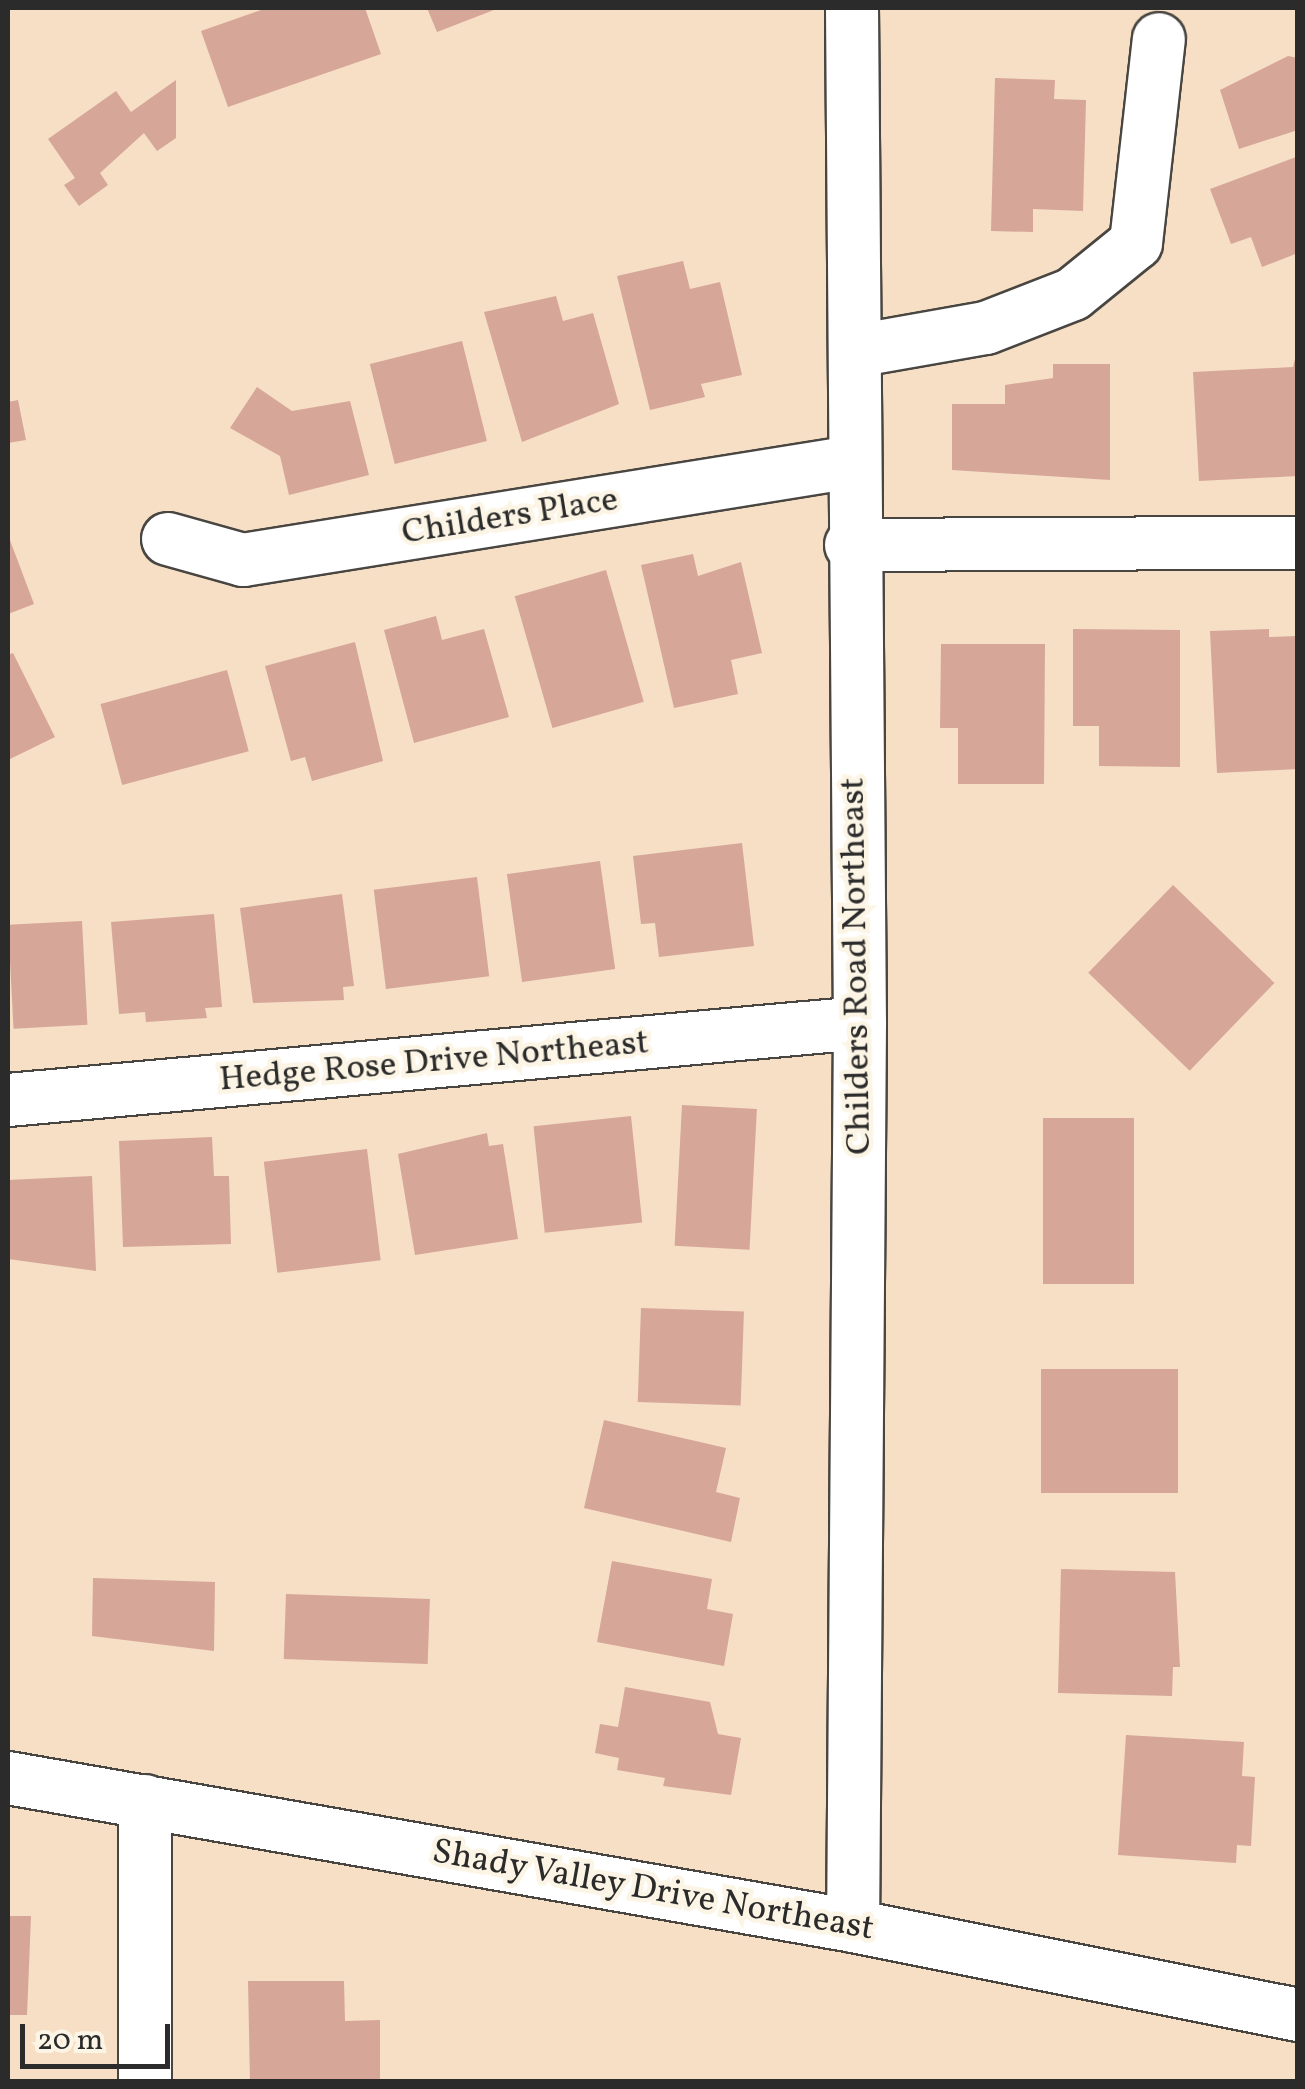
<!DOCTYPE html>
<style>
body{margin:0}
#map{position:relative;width:1305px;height:2089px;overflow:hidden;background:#f6dfc4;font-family:Vollkorn,serif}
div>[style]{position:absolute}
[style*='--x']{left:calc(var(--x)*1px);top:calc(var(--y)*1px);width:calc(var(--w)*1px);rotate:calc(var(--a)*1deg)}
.building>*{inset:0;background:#d6a698;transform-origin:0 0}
.roads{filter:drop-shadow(2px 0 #494642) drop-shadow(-2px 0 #494642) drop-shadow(0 2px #494642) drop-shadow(0 -2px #494642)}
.minor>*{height:52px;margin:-26px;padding:0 26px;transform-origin:26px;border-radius:26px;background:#fff}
span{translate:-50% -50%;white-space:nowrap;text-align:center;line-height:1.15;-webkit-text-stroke:9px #fcf5e5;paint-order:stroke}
.street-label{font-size:35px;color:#2b2b2b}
.frame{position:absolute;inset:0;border:10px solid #2b2b2b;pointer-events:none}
.scale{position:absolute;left:20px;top:2024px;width:150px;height:45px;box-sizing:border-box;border:5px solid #2b2b2b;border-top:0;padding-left:12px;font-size:30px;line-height:35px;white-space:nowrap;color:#2b2b2b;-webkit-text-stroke:8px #fcf5e5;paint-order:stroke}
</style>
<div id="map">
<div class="building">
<i style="clip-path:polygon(267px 8px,365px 8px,381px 54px,228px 107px,201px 31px)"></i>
<i style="clip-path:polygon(427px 8px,499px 8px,437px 32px)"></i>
<i style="clip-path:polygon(1288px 56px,1298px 58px,1298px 130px,1239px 149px,1220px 90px)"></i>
<i style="clip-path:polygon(995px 78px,1055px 80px,1054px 99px,1086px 100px,1083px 211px,1033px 209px,1033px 232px,991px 231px)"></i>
<i style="clip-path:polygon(176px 80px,176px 138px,157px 151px,144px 133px,100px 173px,108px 185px,79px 206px,64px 185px,75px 178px,48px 139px,116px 91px,131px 112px)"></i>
<i style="clip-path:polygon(1296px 157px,1298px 253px,1262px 267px,1251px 237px,1231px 244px,1210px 189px)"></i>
<i style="clip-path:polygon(683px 261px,690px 289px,720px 282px,742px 375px,701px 384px,705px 397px,650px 410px,617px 276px)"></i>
<i style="clip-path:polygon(556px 296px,563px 321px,593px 313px,619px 404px,522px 442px,484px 312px)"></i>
<i style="left:462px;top:341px;width:103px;height:95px;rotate:76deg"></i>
<i style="clip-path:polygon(1298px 346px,1298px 476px,1199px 481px,1193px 372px,1293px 367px)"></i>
<i style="clip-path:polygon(1053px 364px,1110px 364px,1110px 480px,952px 470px,952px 404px,1005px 404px,1005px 385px,1053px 378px)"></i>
<i style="clip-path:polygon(257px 387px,292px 411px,350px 401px,369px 475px,289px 495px,280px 456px,230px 428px)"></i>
<i style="clip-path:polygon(18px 400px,26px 440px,8px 443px,8px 402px)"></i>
<i style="clip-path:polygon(8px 535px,34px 604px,8px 614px)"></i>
<i style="clip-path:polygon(693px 554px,698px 576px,741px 562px,762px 653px,731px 660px,738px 694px,674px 708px,641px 565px)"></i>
<i style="left:606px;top:570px;width:137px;height:95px;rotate:74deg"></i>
<i style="clip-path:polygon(436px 616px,442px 640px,484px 629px,509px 717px,414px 743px,384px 630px)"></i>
<i style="clip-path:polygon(1073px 629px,1180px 630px,1180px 767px,1099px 766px,1099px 726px,1073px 726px)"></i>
<i style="clip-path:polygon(1269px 629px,1269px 637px,1298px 636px,1298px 769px,1217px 773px,1210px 631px)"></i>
<i style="clip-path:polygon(355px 642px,383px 761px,312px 781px,305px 757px,291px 761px,265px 666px)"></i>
<i style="clip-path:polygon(941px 644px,1045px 644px,1044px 784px,958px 784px,958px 728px,940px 728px)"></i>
<i style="clip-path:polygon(13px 653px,55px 737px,8px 760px,8px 655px)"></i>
<i style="left:227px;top:670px;width:84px;height:131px;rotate:75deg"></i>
<i style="clip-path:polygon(742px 843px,754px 946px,659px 957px,655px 923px,641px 924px,633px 856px)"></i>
<i style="left:600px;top:861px;width:109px;height:94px;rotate:82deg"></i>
<i style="left:477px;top:877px;width:100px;height:104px;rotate:83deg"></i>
<i style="left:1173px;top:885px;width:141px;height:122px;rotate:44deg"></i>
<i style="clip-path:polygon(342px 894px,354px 986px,343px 987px,344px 1000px,253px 1003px,240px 908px)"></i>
<i style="clip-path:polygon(214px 914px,222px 1007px,205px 1008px,207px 1018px,146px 1022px,145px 1012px,119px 1014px,111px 922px)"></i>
<i style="left:82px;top:921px;width:104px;height:74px;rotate:87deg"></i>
<i style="left:682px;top:1105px;width:75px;height:141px;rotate:3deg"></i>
<i style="left:631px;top:1116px;width:107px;height:98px;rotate:84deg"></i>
<i style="left:1043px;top:1118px;width:91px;height:166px"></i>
<i style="clip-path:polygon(487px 1133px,489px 1146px,503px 1144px,518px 1239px,415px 1255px,398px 1154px)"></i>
<i style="clip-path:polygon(212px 1137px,214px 1176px,229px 1176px,231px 1244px,123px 1247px,119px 1141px)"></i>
<i style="left:367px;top:1149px;width:112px;height:104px;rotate:83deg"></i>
<i style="clip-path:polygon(92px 1176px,96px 1271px,8px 1259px,8px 1180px)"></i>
<i style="left:641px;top:1308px;width:103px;height:94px;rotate:2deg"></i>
<i style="left:1041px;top:1369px;width:137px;height:124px"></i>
<i style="clip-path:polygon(604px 1420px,726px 1448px,716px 1492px,740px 1498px,731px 1542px,584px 1508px)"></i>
<i style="clip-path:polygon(612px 1561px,712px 1579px,707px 1609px,733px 1614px,724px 1666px,597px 1642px)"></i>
<i style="clip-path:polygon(1061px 1569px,1175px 1572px,1180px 1667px,1173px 1667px,1172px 1696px,1058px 1693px)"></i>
<i style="clip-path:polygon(93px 1578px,215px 1582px,214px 1651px,92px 1636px)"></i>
<i style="left:286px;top:1594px;width:144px;height:65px;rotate:2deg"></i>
<i style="clip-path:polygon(625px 1687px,710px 1702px,718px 1734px,741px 1738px,731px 1795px,663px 1786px,665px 1778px,617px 1770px,619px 1758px,595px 1753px,600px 1724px,618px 1727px)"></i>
<i style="clip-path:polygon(1126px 1735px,1244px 1742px,1242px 1776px,1255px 1777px,1251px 1846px,1237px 1845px,1236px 1863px,1118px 1855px)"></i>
<i style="clip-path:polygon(8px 1916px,31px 1916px,27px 2015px,8px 2015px)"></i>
<i style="clip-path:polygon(248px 1981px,344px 1981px,345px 2021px,380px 2020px,380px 2082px,250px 2082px)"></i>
</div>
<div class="roads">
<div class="minor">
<i style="--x:852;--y:8;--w:1015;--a:89.55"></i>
<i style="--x:860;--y:1023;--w:903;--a:90.44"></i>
<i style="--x:855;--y:351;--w:133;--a:-10"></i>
<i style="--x:986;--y:328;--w:93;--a:-21.3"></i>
<i style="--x:1073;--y:294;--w:81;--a:-39"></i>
<i style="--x:1136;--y:243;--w:205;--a:-83.6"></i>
<i style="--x:168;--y:539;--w:78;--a:15.6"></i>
<i style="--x:243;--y:560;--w:618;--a:-9.13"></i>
<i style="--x:851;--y:545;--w:447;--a:-0.3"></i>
<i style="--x:8;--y:1100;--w:855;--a:-5.16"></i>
<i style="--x:8;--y:1778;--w:858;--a:9.93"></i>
<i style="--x:853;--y:1926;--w:454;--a:11.3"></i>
<i style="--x:145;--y:2082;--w:281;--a:-90"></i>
</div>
</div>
<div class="street-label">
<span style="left:510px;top:517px;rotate:-9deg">Childers Place</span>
<span style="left:857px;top:966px;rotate:-91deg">Childers Road Northeast</span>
<span style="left:434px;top:1062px;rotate:-5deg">Hedge Rose Drive Northeast</span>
<span style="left:653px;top:1891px;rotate:10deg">Shady Valley Drive Northeast</span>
</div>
<div class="frame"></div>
<div class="scale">20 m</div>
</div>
